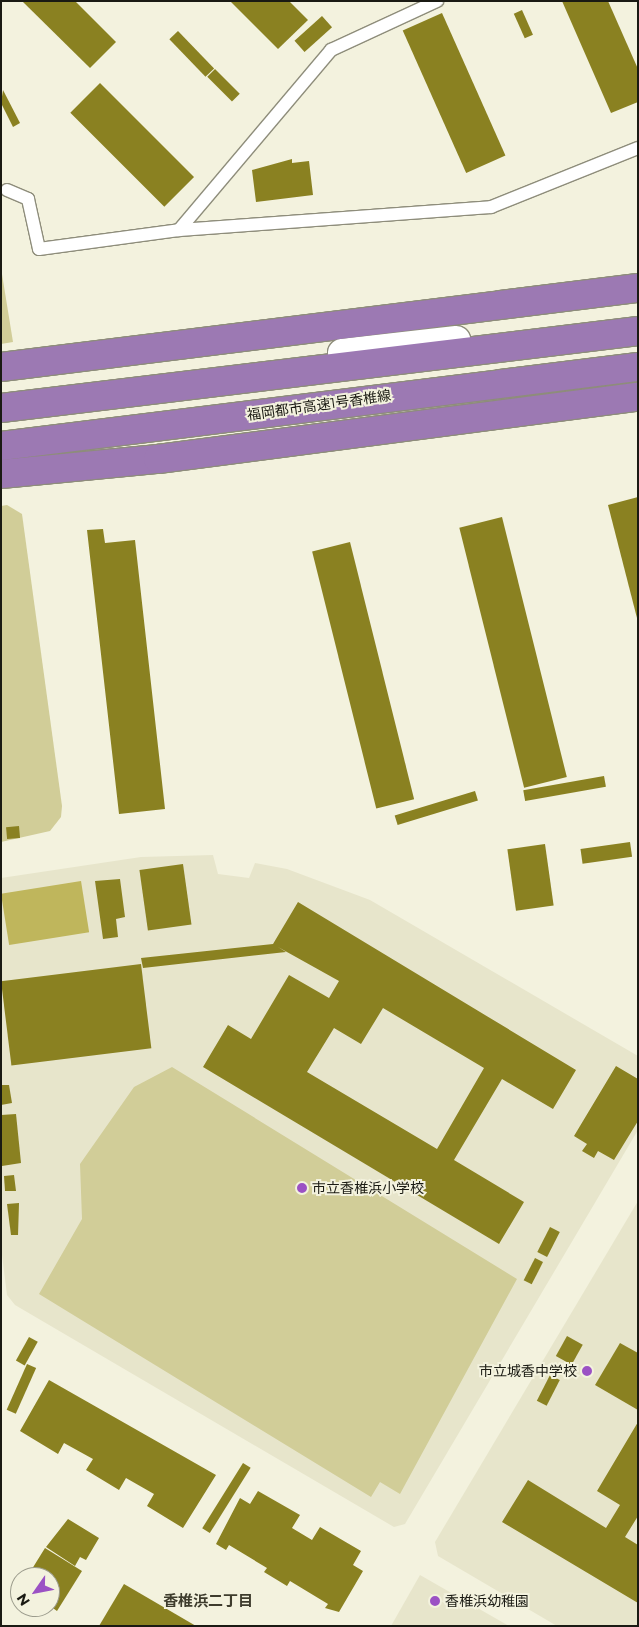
<!DOCTYPE html>
<meta charset="utf-8">
<style>
body{margin:0}
#map{position:relative;width:639px;height:1627px;overflow:hidden;background:#f3f2de;font-family:Montserrat,"Noto Sans JP",sans-serif}
div>[style]{position:absolute}
[style*='--x']{left:calc(var(--x)*1px);top:calc(var(--y)*1px);width:calc(var(--w)*1px);rotate:calc(var(--a)*1deg)}
.built>*{inset:0;background:#e7e5cb}
.green>*{inset:0;background:#d1cd98}
.water>*{inset:0;background:#bfb65c;transform-origin:0 0}
.building>*{inset:0;background:#8a8121;transform-origin:0 0}
.roads{filter:drop-shadow(1px 0 #8e8d7b) drop-shadow(-1px 0 #8e8d7b) drop-shadow(0 1px #8e8d7b) drop-shadow(0 -1px #8e8d7b)}
.lane>*{height:12px;margin:-6px;padding:0 6px;transform-origin:6px;border-radius:6px;background:#fff}
.secondary>*{height:28px;margin:-14px;padding:0 14px;transform-origin:14px;border-radius:14px;background:#fff}
.highway>*{height:28px;margin:-14px;padding:0 14px;transform-origin:14px;border-radius:14px;background:#9c79b3}
.dots>*{width:14px;height:14px;translate:-50% -50%;box-sizing:border-box;border:2px solid #f3f2de;border-radius:50%}
span{translate:-50% -50%;white-space:nowrap;text-align:center;line-height:1.15;-webkit-text-stroke:4px #f3f2de;paint-order:stroke}
.street-label{font-size:14px;color:#1a1a13}
.poi-label{font-size:14px;color:#1a1a13}
.left{translate:0 -50%;text-align:left}
.right{translate:-100% -50%;text-align:right}
.neighbourhood-label{font-size:15px;color:#3e3c2d;font-weight:700}
.frame{position:absolute;inset:0;border:2px solid #1a1a13;pointer-events:none}
.north{position:absolute;left:10px;top:1567px;width:50px;height:50px;box-sizing:border-box;background:#f3f2de;border:1px solid #9c9c8d;border-radius:50%;rotate:237deg;font-size:14px;font-weight:700;line-height:20px;text-align:center;color:#1a1a13}
.north::after{content:'';display:block;margin:auto;width:18px;height:22px;background:#9b51c4;clip-path:polygon(50% 0,100% 100%,50% 72%,0 100%)}
</style>
<div id="map">
<div class="built">
<i style="clip-path:polygon(213px 855px,218px 874px,249px 878px,255px 863px,287px 869px,370px 900px,638px 1056px,638px 1130px,405px 1524px,394px 1527px,15px 1305px,7px 1295px,1px 1247px,1px 878px,141px 857px)"></i>
<i style="clip-path:polygon(638px 1201px,638px 1626px,557px 1626px,438px 1556px,435px 1542px)"></i>
<i style="clip-path:polygon(420px 1575px,509px 1626px,391px 1626px)"></i>
</div>
<div class="green">
<i style="clip-path:polygon(1px 268px,13px 342px,1px 344px)"></i>
<i style="clip-path:polygon(7px 505px,22px 514px,62px 806px,61px 817px,50px 831px,1px 842px,1px 506px)"></i>
<i style="clip-path:polygon(172px 1067px,517px 1279px,400px 1494px,380px 1482px,371px 1497px,39px 1294px,82px 1219px,80px 1164px,134px 1087px)"></i>
</div>
<div class="water">
<i style="left:81px;top:881px;width:52px;height:81px;rotate:81deg"></i>
</div>
<div class="building">
<i style="clip-path:polygon(22px 1px,75px 1px,116px 42px,90px 68px)"></i>
<i style="clip-path:polygon(230px 1px,289px 1px,308px 20px,278px 49px)"></i>
<i style="clip-path:polygon(562px 1px,608px 1px,638px 69px,638px 102px,611px 113px)"></i>
<i style="left:522px;top:10px;width:27px;height:9px;rotate:66deg"></i>
<i style="left:442px;top:13px;width:156px;height:43px;rotate:66deg"></i>
<i style="left:322px;top:16px;width:15px;height:37px;rotate:48deg"></i>
<i style="left:178px;top:31px;width:52px;height:12px;rotate:46deg"></i>
<i style="left:215px;top:69px;width:35px;height:11px;rotate:45deg"></i>
<i style="left:100px;top:83px;width:133px;height:42px;rotate:45deg"></i>
<i style="clip-path:polygon(3px 90px,20px 123px,13px 127px,1px 103px)"></i>
<i style="clip-path:polygon(292px 159px,292px 163px,309px 161px,313px 195px,256px 202px,252px 170px)"></i>
<i style="clip-path:polygon(638px 497px,638px 618px,637px 618px,608px 505px)"></i>
<i style="left:502px;top:517px;width:268px;height:44px;rotate:76deg"></i>
<i style="clip-path:polygon(103px 529px,105px 543px,135px 540px,165px 809px,119px 814px,87px 530px)"></i>
<i style="left:350px;top:542px;width:265px;height:39px;rotate:76deg"></i>
<i style="left:604px;top:776px;width:11px;height:82px;rotate:80deg"></i>
<i style="left:475px;top:791px;width:10px;height:84px;rotate:73deg"></i>
<i style="left:19px;top:826px;width:12px;height:13px;rotate:85deg"></i>
<i style="left:630px;top:842px;width:15px;height:50px;rotate:82deg"></i>
<i style="left:545px;top:844px;width:62px;height:38px;rotate:82deg"></i>
<i style="left:183px;top:864px;width:61px;height:44px;rotate:82deg"></i>
<i style="clip-path:polygon(120px 879px,125px 917px,116px 919px,118px 937px,103px 939px,95px 881px)"></i>
<i style="clip-path:polygon(evenodd,298px 902px,576px 1070px,553px 1109px,502px 1079px,454px 1160px,524px 1202px,499px 1244px,203px 1067px,228px 1025px,251px 1039px,289px 975px,329px 998px,339px 981px,278px 947px,286px 952px,143px 968px,141px 958px,273px 944px,298px 902px,383px 1008px,484px 1068px,437px 1149px,307px 1072px,334px 1028px,361px 1044px,383px 1008px)"></i>
<i style="left:141px;top:964px;width:85px;height:141px;rotate:83deg"></i>
<i style="clip-path:polygon(616px 1066px,638px 1079px,638px 1121px,614px 1160px,598px 1151px,594px 1158px,582px 1151px,587px 1144px,574px 1136px)"></i>
<i style="clip-path:polygon(1px 1085px,9px 1085px,12px 1103px,1px 1105px)"></i>
<i style="clip-path:polygon(16px 1114px,21px 1163px,2px 1166px,1px 1115px)"></i>
<i style="clip-path:polygon(14px 1175px,16px 1191px,5px 1191px,4px 1176px)"></i>
<i style="clip-path:polygon(19px 1203px,18px 1235px,11px 1235px,7px 1204px)"></i>
<i style="left:550px;top:1227px;width:11px;height:28px;rotate:27deg"></i>
<i style="left:535px;top:1258px;width:9px;height:25px;rotate:27deg"></i>
<i style="left:567px;top:1336px;width:18px;height:23px;rotate:29deg"></i>
<i style="left:29px;top:1337px;width:10px;height:27px;rotate:29deg"></i>
<i style="clip-path:polygon(620px 1343px,638px 1353px,638px 1410px,595px 1385px)"></i>
<i style="left:27px;top:1364px;width:10px;height:50px;rotate:24deg"></i>
<i style="left:550px;top:1375px;width:11px;height:29px;rotate:27deg"></i>
<i style="clip-path:polygon(49px 1380px,216px 1475px,183px 1528px,147px 1506px,154px 1494px,126px 1478px,119px 1490px,86px 1470px,93px 1459px,64px 1443px,58px 1454px,20px 1431px)"></i>
<i style="clip-path:polygon(638px 1422px,638px 1516px,625px 1537px,638px 1545px,638px 1603px,502px 1522px,528px 1480px,606px 1528px,620px 1505px,597px 1491px)"></i>
<i style="left:243px;top:1463px;width:9px;height:77px;rotate:32deg"></i>
<i style="clip-path:polygon(258px 1491px,300px 1515px,292px 1528px,312px 1540px,320px 1527px,361px 1551px,353px 1565px,363px 1571px,339px 1612px,325px 1608px,328px 1604px,290px 1581px,287px 1586px,264px 1572px,267px 1568px,229px 1545px,226px 1550px,216px 1544px,240px 1498px,250px 1504px)"></i>
<i style="clip-path:polygon(68px 1519px,99px 1538px,86px 1560px,80px 1557px,75px 1566px,46px 1547px)"></i>
<i style="clip-path:polygon(45px 1548px,82px 1571px,57px 1611px,50px 1606px,50px 1577px,27px 1577px)"></i>
<i style="clip-path:polygon(124px 1584px,196px 1626px,99px 1626px)"></i>
</div>
<div class="roads">
<div class="lane">
<i style="--x:7;--y:190;--w:23;--a:23"></i>
<i style="--x:28;--y:199;--w:51;--a:77.6"></i>
<i style="--x:39;--y:249;--w:141;--a:-7.7"></i>
<i style="--x:179;--y:230;--w:313;--a:-4.2"></i>
<i style="--x:491;--y:207;--w:158;--a:-21.9"></i>
<i style="--x:179;--y:230;--w:236;--a:-49.8"></i>
<i style="--x:331;--y:50;--w:117;--a:-24.8"></i>
</div>
<div class="secondary">
<i style="--x:342;--y:353;--w:115;--a:-6.5"></i>
</div>
<div class="highway">
<i style="--x:1;--y:367;--w:642;--a:-7.07"></i>
<i style="--x:1;--y:408;--w:642;--a:-6.89"></i>
<i style="--x:1;--y:446;--w:642;--a:-7.07"></i>
<i style="--x:1;--y:474;--w:158;--a:-5.5"></i>
<i style="--x:158;--y:459;--w:484;--a:-7.4"></i>
</div>
</div>
<div class="dots">
<i style="left:302px;top:1188px;background:#9b51c4"></i>
<i style="left:587px;top:1371px;background:#9b51c4"></i>
<i style="left:435px;top:1601px;background:#9b51c4"></i>
</div>
<div class="street-label">
<span style="left:319px;top:405px;rotate:-8deg">福岡都市高速1号香椎線</span>
</div>
<div class="poi-label">
<span class="left" style="left:312px;top:1188px">市立香椎浜小学校</span>
<span class="right" style="left:577px;top:1371px">市立城香中学校</span>
<span class="left" style="left:445px;top:1601px">香椎浜幼稚園</span>
</div>
<div class="neighbourhood-label">
<span style="left:208px;top:1601px">香椎浜二丁目</span>
</div>
<div class="frame"></div>
<div class="north">N</div>
</div>
